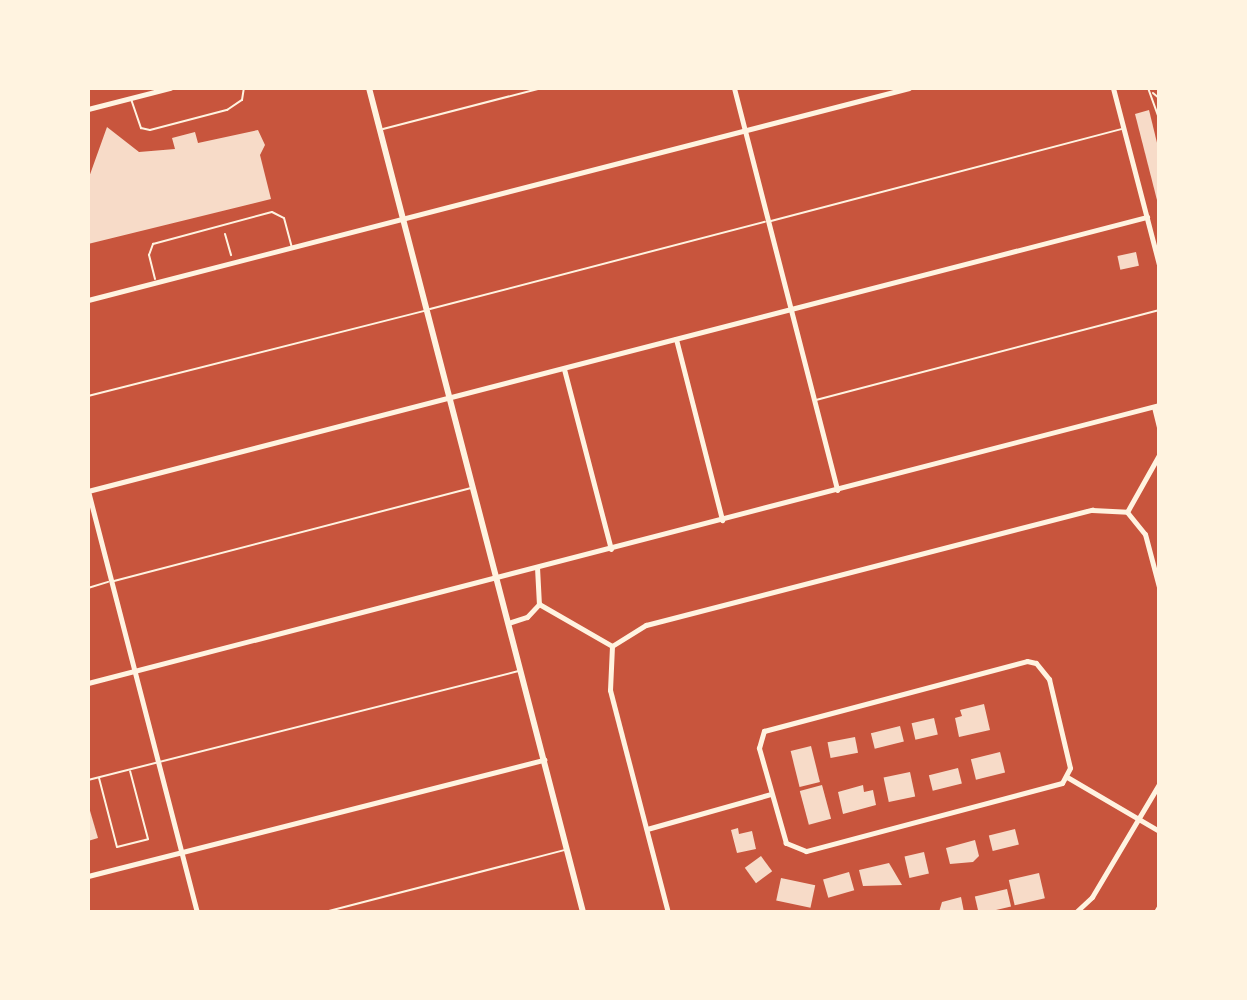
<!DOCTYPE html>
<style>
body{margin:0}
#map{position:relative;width:1247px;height:1000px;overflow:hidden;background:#c8553d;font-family:"Exo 2",sans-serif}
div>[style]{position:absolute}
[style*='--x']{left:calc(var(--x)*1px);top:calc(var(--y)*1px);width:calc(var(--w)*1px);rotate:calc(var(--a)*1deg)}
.building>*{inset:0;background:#f7dbc8;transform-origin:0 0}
.path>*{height:2px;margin:-1px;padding:0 1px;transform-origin:1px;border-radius:1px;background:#fff3e0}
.service>*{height:2px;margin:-1px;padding:0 1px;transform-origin:1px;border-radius:1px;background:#fff3e0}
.minor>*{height:5px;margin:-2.5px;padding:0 2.5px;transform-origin:2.5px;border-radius:2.5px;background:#fff3e0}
.tertiary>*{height:6px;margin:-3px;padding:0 3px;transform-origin:3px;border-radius:3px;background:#fff3e0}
span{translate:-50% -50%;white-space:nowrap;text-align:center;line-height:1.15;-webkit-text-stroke:8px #fff3e0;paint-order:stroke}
.frame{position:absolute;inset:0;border:90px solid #fff3e0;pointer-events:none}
</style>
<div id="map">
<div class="building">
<i style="clip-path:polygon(1149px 110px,1159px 151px,1158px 204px,1135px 114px)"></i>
<i style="clip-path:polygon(107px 127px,139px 152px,175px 149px,172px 138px,195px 132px,198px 143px,258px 130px,265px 145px,260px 155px,271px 199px,88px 244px,88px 180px)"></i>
<i style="left:1136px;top:252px;width:14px;height:19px;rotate:78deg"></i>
<i style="clip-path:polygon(984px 704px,990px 730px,959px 737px,955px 718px,962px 716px,960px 710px)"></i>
<i style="left:934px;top:718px;width:17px;height:23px;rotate:77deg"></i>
<i style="left:900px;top:726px;width:16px;height:30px;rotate:76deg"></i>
<i style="left:855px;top:737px;width:16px;height:28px;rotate:79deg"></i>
<i style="left:811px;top:746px;width:37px;height:21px;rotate:76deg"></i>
<i style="left:1000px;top:752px;width:21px;height:30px;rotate:76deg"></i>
<i style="left:958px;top:768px;width:16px;height:30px;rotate:76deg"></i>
<i style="left:910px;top:772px;width:25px;height:27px;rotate:78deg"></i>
<i style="left:822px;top:785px;width:35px;height:23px;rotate:75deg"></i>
<i style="clip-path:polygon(863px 785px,864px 792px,873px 790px,876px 805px,843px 814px,838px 792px)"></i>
<i style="clip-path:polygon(88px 804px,98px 838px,88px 841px)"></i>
<i style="clip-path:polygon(738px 828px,739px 834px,752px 831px,756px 849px,737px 853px,731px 830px)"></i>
<i style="left:1015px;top:829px;width:16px;height:27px;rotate:76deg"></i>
<i style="clip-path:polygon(975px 840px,979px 856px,973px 862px,950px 864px,946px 848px)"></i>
<i style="left:924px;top:852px;width:22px;height:20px;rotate:77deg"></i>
<i style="left:761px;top:856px;width:19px;height:20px;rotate:54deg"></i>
<i style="clip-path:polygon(889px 863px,902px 885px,863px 886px,859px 870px)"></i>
<i style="left:849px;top:872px;width:19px;height:27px;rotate:74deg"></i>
<i style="left:1039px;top:873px;width:26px;height:31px;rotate:77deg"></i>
<i style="left:781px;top:878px;width:35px;height:23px;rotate:12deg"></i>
<i style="left:1007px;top:889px;width:18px;height:33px;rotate:77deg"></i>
<i style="clip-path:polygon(961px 897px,964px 912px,939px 912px,942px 902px)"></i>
</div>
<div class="path">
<i style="--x:225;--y:234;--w:22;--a:74"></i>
</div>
<div class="service">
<i style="--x:1148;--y:88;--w:32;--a:70"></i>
<i style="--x:1153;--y:93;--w:8;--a:40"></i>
<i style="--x:131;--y:99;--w:31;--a:71"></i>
<i style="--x:141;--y:128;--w:9;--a:13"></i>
<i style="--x:150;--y:130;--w:80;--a:-14.6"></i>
<i style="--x:227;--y:110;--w:18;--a:-34"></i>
<i style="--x:242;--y:100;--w:12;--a:-81"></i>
<i style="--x:383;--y:129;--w:163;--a:-14.5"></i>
<i style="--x:771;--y:221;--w:362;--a:-14.7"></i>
<i style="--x:155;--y:279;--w:25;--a:-104"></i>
<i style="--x:149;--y:255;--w:12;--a:-70"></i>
<i style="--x:153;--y:244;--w:123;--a:-15.1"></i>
<i style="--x:272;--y:212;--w:13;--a:27"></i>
<i style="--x:284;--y:218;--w:31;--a:75"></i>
<i style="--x:430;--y:309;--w:346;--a:-14.6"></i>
<i style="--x:88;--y:396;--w:347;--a:-14.2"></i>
<i style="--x:816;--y:400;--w:355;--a:-14.7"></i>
<i style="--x:114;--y:581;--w:370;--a:-14.6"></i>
<i style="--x:88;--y:588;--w:21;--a:-17"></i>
<i style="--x:99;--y:778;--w:71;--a:75.4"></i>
<i style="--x:117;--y:847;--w:32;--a:-14"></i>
<i style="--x:148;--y:839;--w:70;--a:-104.8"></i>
<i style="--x:88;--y:780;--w:445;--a:-14.2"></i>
<i style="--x:325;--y:912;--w:248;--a:-14.5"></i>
<i style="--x:1155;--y:912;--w:8;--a:-60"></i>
</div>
<div class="minor">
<i style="--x:734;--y:88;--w:415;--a:75.6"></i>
<i style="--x:1113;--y:88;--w:183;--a:75.4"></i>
<i style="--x:88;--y:109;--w:85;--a:-14.4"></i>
<i style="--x:88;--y:300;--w:848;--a:-14.48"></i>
<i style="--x:676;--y:339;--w:187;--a:75.7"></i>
<i style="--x:564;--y:369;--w:186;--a:75.4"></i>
<i style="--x:1154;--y:407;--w:21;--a:76"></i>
<i style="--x:1159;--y:455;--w:65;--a:119.3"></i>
<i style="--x:1127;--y:512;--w:28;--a:51"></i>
<i style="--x:1145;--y:534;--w:55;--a:75.2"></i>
<i style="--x:88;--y:491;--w:1094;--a:-14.51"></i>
<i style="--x:88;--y:491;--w:435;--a:75.5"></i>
<i style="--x:537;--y:567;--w:37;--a:87"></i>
<i style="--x:508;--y:623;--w:20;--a:-18"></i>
<i style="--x:527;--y:617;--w:18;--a:-47"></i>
<i style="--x:539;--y:604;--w:84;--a:29.9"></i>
<i style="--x:612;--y:646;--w:40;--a:-32"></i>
<i style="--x:646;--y:625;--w:461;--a:-14.5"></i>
<i style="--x:1092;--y:510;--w:35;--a:3"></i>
<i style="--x:612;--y:646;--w:44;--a:92.6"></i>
<i style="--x:610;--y:690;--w:229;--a:75.4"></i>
<i style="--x:1027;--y:661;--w:9;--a:13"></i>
<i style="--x:1036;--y:663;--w:21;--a:51"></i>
<i style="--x:1049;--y:679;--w:91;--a:76.7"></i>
<i style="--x:1070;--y:768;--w:17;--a:118"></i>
<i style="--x:1062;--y:783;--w:265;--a:165.1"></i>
<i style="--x:806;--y:851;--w:22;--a:-158"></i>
<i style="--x:786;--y:843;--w:99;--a:-105.9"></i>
<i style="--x:759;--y:748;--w:18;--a:-74"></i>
<i style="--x:764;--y:731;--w:272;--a:-14.9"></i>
<i style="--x:88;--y:683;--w:1106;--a:-14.55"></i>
<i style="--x:1067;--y:777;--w:107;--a:30.4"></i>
<i style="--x:647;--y:829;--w:129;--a:-15.8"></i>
<i style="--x:88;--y:876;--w:471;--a:-14.3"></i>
<i style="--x:1076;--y:912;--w:22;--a:-43"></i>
<i style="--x:1092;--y:897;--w:131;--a:-59.3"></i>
</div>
<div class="tertiary">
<i style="--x:369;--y:88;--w:851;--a:75.44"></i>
</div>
<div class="frame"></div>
</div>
